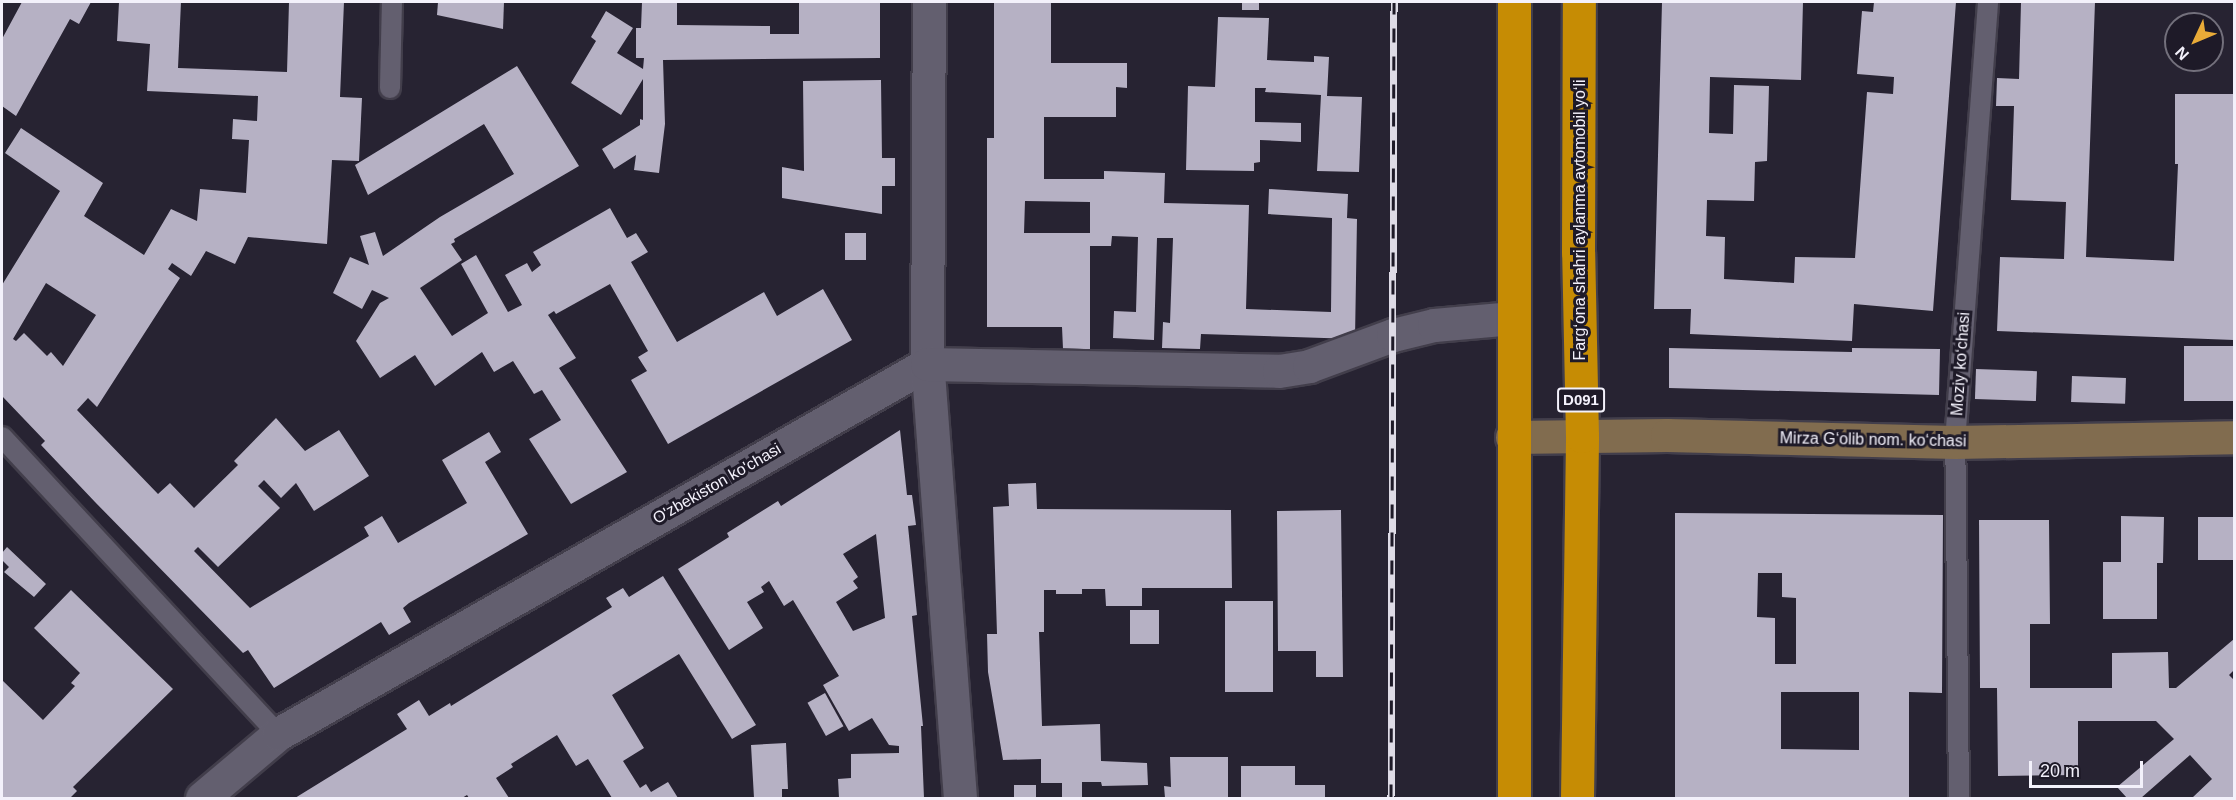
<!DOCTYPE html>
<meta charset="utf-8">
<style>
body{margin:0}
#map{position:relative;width:2236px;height:800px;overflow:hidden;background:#272332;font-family:Arial,sans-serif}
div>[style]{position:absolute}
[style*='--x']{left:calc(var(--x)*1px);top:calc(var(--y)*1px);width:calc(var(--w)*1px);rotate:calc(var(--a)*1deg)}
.building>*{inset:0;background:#b6b1c4;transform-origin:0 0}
.roads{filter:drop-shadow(2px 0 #423e4b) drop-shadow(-2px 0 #423e4b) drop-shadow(0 2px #423e4b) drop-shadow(0 -2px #423e4b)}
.lane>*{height:20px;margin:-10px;padding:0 10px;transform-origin:10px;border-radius:10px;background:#635f6f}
.street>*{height:33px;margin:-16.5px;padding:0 16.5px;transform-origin:16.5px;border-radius:16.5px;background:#635f6f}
.secondary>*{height:33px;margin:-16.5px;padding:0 16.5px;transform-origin:16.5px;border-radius:16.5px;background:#816c4f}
.highway>*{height:33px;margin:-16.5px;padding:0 16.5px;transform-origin:16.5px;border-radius:16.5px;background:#c68c04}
.rail>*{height:7px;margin-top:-3.5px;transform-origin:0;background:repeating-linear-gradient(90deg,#1e1a28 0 14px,#dedbe6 0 28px);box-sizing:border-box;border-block:2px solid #dedbe6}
span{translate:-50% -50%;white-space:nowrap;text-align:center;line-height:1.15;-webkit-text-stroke:6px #1e1a28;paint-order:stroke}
.shield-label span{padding:2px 4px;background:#1e1a28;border:2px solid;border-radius:4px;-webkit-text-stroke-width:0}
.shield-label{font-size:15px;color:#f3f1fb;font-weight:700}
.street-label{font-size:16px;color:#f3f1fb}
.frame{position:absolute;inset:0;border:3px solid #f3f1fb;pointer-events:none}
.north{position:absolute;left:2164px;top:12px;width:60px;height:60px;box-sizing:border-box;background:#1e1a28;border:2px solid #73707c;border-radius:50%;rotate:226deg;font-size:16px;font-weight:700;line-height:24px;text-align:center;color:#f3f1fb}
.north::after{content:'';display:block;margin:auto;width:21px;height:27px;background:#e9ab38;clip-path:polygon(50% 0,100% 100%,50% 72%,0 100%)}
.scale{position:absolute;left:2029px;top:761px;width:114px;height:27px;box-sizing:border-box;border:3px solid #f3f1fb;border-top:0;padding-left:8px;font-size:18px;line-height:21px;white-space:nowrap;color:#f3f1fb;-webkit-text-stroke:4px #1e1a28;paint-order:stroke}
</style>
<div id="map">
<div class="building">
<i style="clip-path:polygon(22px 2px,91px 2px,79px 24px,70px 19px,16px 116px,2px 106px,2px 39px)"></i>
<i style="clip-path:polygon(evenodd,119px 2px,181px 2px,178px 68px,287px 72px,289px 2px,344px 2px,340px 97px,362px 98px,359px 161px,332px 160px,327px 244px,248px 237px,235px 264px,206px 251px,191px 276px,172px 263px,168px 269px,180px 278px,97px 407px,88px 398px,77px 410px,158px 494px,170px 483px,194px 508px,238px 465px,234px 461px,276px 418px,305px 451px,339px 430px,369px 476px,314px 511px,296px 483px,281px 498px,264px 480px,258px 486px,280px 508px,218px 567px,198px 547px,194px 551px,250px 608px,369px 536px,364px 527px,382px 516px,398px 543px,467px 503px,442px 460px,489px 432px,501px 452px,485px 462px,528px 534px,409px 603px,403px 608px,411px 622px,389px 635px,381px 622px,274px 688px,248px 650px,243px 653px,95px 502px,41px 445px,45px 441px,2px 396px,2px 285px,60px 191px,5px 153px,21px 128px,103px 183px,84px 216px,144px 255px,171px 209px,197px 221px,200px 189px,246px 193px,249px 140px,232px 139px,233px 119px,257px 121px,258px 96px,147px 91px,150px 44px,117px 41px,119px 2px,46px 283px,96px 315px,63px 366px,51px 352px,47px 356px,24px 333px,16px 341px,13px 339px,46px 283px)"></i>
<i style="clip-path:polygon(438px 2px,504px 2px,503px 29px,437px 15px)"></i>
<i style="clip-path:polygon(642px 2px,677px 2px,677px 25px,770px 26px,770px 34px,799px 34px,799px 2px,880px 2px,880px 58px,663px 60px,665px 124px,659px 173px,634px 170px,636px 155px,614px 169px,602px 149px,640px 125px,640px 119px,643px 120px,643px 79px,621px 115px,571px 83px,596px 41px,591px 37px,606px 11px,633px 28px,617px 53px,643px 69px,644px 58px,636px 58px,636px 28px,641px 28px)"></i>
<i style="clip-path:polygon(evenodd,994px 2px,1051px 2px,1051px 63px,1127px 63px,1127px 88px,1116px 87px,1116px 117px,1044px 117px,1044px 179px,1104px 179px,1104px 171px,1165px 173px,1164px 203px,1249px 205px,1246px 309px,1331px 312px,1332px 218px,1268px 214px,1269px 189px,1348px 194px,1347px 218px,1357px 219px,1355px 339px,1201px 334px,1200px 349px,1162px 348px,1163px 322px,1170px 323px,1173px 238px,1157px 238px,1154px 340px,1113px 338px,1114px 311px,1136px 312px,1138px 237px,1112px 236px,1111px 246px,1090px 246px,1090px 349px,1063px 349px,1062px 327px,987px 327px,987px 138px,994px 138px,994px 2px,1025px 201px,1090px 202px,1090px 233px,1024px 233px,1025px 201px)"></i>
<i style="left:1242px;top:2px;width:17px;height:8px"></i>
<i style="clip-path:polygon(1662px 2px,1803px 2px,1801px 80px,1710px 77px,1709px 133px,1733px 134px,1734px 85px,1769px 86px,1767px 161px,1755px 162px,1754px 201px,1707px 200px,1706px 236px,1725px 237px,1724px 279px,1794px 283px,1795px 257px,1855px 258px,1867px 92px,1893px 94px,1894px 77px,1857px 74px,1862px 11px,1873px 12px,1874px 2px,1956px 2px,1933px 311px,1854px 304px,1852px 341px,1690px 334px,1691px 309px,1654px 309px)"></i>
<i style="clip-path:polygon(2021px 2px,2095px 2px,2086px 257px,2174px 261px,2178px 164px,2175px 164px,2175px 94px,2234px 94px,2234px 340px,1997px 331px,2000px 257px,2064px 259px,2066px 202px,2011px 200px,2014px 106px,1996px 106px,1997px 78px,2019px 79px)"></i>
<i style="clip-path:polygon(1218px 17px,1269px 18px,1267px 60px,1314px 62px,1314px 56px,1329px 57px,1327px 96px,1362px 97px,1359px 172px,1317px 171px,1321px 95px,1265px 92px,1266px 88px,1255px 88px,1255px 122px,1301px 123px,1301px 142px,1260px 140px,1260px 162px,1254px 163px,1254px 171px,1186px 170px,1188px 86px,1215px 87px)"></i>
<i style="clip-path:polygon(517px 66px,579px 166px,454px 239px,455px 242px,451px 244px,462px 260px,420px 288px,452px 336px,488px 313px,461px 264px,476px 255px,508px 312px,522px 305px,505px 275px,527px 263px,532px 272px,541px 265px,533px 252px,610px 208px,627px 238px,636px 233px,648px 252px,631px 262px,677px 342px,764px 292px,777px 316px,823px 289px,852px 340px,668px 444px,631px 380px,647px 371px,638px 357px,648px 351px,610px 284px,556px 314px,554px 311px,548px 315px,576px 358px,559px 368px,627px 472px,571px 504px,529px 439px,561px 420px,542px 390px,534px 394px,513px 361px,494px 372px,482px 352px,435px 386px,415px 355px,380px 378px,356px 341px,380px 303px,389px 298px,372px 290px,362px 309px,333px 293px,350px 257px,369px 265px,360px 236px,375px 232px,383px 256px,440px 217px,514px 174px,484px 124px,368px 195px,355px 165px)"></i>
<i style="clip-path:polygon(881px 80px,882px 158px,895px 158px,895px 186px,882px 186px,882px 214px,782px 198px,782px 167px,804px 171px,803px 81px)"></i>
<i style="left:845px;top:233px;width:21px;height:27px"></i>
<i style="left:2184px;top:346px;width:50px;height:55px"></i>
<i style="clip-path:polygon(1669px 348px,1852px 352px,1852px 348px,1940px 349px,1939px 395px,1669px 388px)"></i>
<i style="left:1976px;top:369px;width:61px;height:30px;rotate:2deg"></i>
<i style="left:2072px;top:376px;width:54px;height:26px;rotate:2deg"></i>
<i style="clip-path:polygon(evenodd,900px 430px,907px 495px,912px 495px,916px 525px,908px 526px,917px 615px,912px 616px,923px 726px,921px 726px,924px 798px,839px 798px,838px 779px,851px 778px,851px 754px,899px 753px,899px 746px,889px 745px,872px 718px,849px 731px,823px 685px,839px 676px,793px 600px,784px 606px,769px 581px,761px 587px,764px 592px,747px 602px,763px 628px,729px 650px,678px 569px,729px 537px,727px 533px,778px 501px,781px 506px,900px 430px,876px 534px,885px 618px,853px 631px,836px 602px,858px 588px,853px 581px,858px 577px,843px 554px,876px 534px)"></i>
<i style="clip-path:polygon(1036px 483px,1037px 509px,1231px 510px,1232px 588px,1142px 588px,1142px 606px,1106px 606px,1105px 589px,1082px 589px,1082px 594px,1056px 594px,1056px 590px,1044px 590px,1044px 632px,1039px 632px,1042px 726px,1100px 724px,1101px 761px,1147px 763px,1148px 785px,1102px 786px,1101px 782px,1082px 782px,1082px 798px,1062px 798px,1062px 783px,1041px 783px,1041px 759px,1003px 760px,988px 672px,987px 634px,997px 634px,993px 507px,1009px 506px,1008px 484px)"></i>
<i style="clip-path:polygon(1341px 510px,1343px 677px,1316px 677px,1316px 651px,1278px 651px,1277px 511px)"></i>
<i style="clip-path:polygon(evenodd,1675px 513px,1943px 515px,1942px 693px,1909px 692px,1909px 798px,1675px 798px,1675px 513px,1758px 573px,1782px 573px,1782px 597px,1796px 598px,1796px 664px,1775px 664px,1775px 618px,1757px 617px,1758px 573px,1675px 513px,1781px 692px,1859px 692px,1859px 750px,1781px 749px,1781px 692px)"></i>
<i style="clip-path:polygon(2121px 516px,2164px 517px,2163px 563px,2157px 563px,2157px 619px,2103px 619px,2103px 562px,2121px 562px)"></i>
<i style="left:2198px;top:517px;width:36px;height:43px"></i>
<i style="clip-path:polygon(1979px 520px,2049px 520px,2050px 624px,2030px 624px,2030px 688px,2112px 688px,2112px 653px,2168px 652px,2169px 688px,2176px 688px,2234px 639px,2234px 670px,2229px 675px,2234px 680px,2234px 798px,2192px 798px,2212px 779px,2190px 755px,2141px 798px,2127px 798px,2117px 787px,2174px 739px,2156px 721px,2078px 721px,2078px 775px,1998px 776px,1997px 688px,1980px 688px)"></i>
<i style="clip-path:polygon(7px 547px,46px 584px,34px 597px,4px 572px,9px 567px,2px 560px,2px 553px)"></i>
<i style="clip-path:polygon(663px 576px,756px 725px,732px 739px,679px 654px,612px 695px,644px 748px,623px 761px,640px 788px,646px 784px,651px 792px,668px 782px,678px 798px,612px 798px,588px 759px,576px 766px,557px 735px,511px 764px,513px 767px,496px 778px,509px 798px,469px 798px,467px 795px,462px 798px,295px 798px,407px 729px,397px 714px,419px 700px,429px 716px,450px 703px,451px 706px,612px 607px,606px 598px,623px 588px,629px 597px)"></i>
<i style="clip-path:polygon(71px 590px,173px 689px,73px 787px,77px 791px,70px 798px,2px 798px,2px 680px,43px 720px,75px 686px,71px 683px,80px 673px,34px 628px)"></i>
<i style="left:1225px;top:601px;width:48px;height:91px"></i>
<i style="left:1130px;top:610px;width:29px;height:34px"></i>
<i style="left:825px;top:693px;width:38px;height:20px;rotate:61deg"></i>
<i style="clip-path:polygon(786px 743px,788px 789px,782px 789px,782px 798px,754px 798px,751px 745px)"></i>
<i style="clip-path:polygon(1170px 757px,1228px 757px,1228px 798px,1165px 798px,1164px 786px,1171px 787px)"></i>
<i style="clip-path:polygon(1241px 766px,1295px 766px,1295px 785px,1325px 785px,1325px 798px,1241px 798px)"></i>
<i style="left:1014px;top:785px;width:22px;height:13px"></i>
</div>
<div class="roads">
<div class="lane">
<i style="--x:390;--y:88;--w:86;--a:-88.7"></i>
<i style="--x:2;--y:437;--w:405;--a:47.1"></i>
<i style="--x:1959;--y:798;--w:356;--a:-90.6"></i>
<i style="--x:1955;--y:442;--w:441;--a:-85.7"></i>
</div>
<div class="street">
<i style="--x:202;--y:798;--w:99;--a:-40.1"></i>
<i style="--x:278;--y:734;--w:747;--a:-29.69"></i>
<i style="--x:927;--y:364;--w:362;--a:-89.7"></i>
<i style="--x:960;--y:798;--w:435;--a:-94.3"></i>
<i style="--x:927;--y:364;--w:352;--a:1.1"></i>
<i style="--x:1279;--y:371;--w:30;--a:-9"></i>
<i style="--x:1309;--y:366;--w:90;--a:-20.3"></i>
<i style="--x:1393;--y:335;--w:42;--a:-13.7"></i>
<i style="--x:1434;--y:325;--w:79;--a:-5.1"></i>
</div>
<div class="secondary">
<i style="--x:1512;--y:437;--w:155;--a:-0.7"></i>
<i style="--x:1667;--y:435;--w:288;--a:1.4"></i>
<i style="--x:1955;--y:442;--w:279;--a:-1"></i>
</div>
<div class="highway">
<i style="--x:1514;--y:2;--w:796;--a:90"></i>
<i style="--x:1577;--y:798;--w:362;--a:-89.2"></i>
<i style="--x:1582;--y:436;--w:184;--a:-91.2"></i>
<i style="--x:1578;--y:252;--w:250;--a:-89.8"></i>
</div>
</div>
<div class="rail">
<i style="--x:1391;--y:798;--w:796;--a:-89.78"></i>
</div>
<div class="shield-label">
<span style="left:1581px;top:400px">D091</span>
</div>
<div class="street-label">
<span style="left:1580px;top:220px;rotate:-90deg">Fargʻona shahri aylanma avtomobil yoʻli</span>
<span style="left:1961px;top:364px;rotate:-86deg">Moziy koʻchasi</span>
<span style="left:1873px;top:440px;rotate:1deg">Mirza G‘olib nom. ko‘chasi</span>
<span style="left:717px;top:484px;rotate:-30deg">O'zbekiston ko'chasi</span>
</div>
<div class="frame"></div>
<div class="north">N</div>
<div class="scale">20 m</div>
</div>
